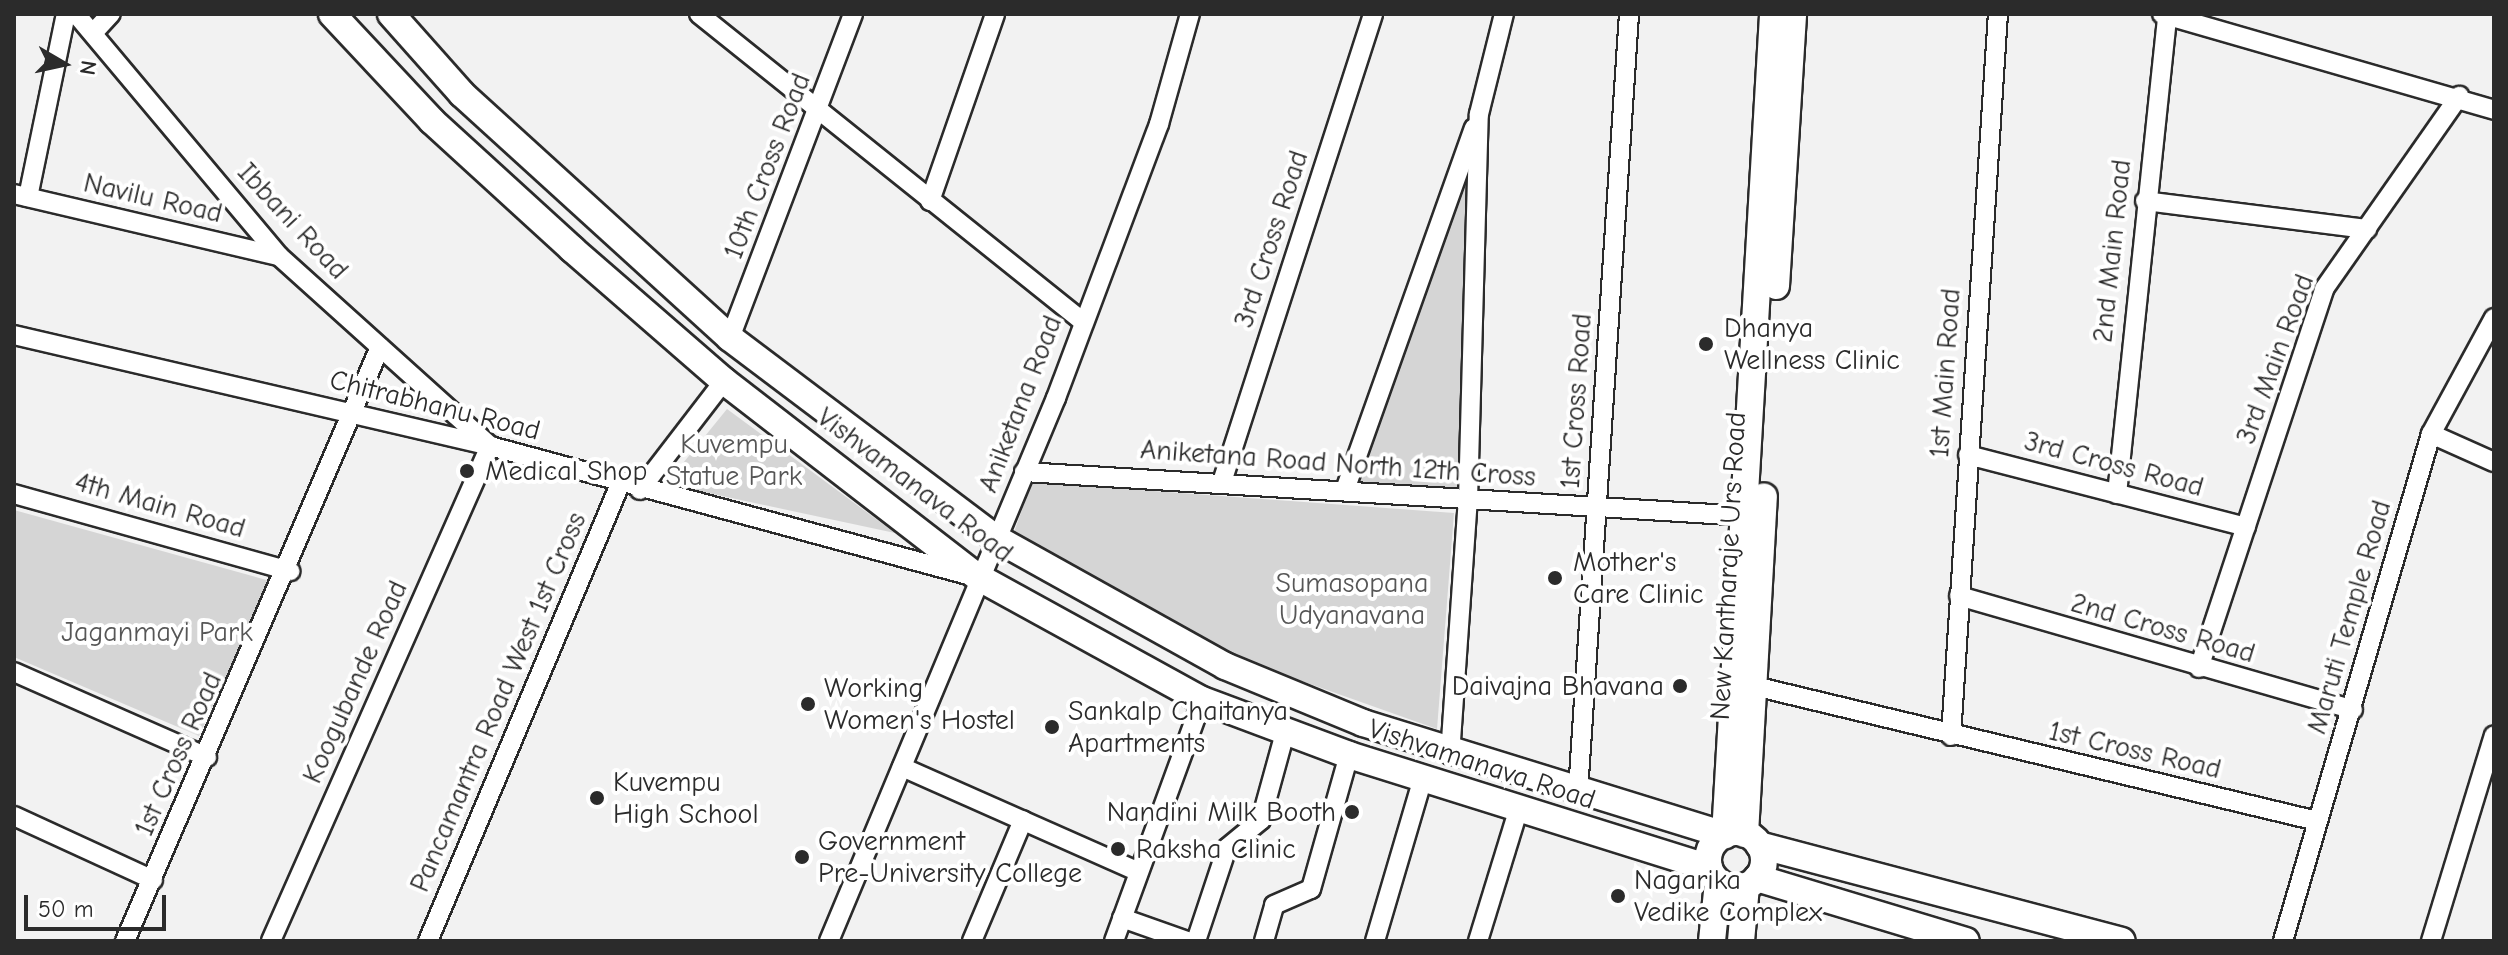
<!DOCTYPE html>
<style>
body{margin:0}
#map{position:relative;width:2508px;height:955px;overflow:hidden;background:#f2f2f2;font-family:"Comic Neue",sans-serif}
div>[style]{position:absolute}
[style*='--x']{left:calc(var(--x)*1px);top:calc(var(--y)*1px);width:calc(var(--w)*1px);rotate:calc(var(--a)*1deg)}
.green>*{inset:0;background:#d5d5d5}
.roads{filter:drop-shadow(2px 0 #2b2b2b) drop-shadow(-2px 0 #2b2b2b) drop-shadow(0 2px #2b2b2b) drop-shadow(0 -2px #2b2b2b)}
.minor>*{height:18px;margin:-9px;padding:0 9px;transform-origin:9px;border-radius:9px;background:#fff}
.secondary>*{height:26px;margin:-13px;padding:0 13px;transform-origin:13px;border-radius:13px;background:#fff}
.secondary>.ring{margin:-13px;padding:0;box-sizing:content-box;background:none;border:26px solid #fff;border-radius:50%}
.dots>*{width:22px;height:22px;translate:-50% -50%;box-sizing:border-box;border:4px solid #fff;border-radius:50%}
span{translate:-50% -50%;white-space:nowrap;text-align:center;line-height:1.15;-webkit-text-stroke:8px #fff;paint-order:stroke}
.street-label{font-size:28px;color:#2b2b2b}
.poi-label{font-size:28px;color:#2b2b2b}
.left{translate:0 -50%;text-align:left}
.right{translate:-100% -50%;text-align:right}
.park-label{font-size:28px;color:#565656}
.frame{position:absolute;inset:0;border:16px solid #2b2b2b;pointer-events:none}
.north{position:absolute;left:24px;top:24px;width:80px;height:80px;-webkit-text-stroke:6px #fff;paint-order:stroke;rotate:99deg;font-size:22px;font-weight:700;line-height:32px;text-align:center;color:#2b2b2b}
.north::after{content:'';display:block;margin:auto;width:28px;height:36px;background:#2b2b2b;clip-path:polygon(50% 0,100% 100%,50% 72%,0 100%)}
.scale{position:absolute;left:24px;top:895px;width:142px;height:36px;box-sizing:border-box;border:4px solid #2b2b2b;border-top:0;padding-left:10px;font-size:24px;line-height:28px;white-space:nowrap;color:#2b2b2b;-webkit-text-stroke:6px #fff;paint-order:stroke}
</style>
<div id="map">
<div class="green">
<i style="clip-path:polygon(1468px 165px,1463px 492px,1354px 483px)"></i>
<i style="clip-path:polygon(727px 409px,895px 533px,666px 484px)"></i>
<i style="clip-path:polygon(1032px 482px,1454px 513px,1437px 729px,1231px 656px,1014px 532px)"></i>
<i style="clip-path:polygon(14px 510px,270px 581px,199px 736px,14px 657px)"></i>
</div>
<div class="roads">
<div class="minor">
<i style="--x:76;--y:14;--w:316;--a:50"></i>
<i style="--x:279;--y:256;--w:284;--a:42"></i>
<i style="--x:490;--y:446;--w:541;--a:113.87"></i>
<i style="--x:699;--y:14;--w:491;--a:38.7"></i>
<i style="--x:2162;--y:14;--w:346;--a:16.1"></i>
<i style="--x:93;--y:33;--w:26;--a:-47"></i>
<i style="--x:14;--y:194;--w:272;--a:13.2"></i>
<i style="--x:28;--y:197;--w:187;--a:-78.3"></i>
<i style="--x:930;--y:201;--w:198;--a:-70.8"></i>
<i style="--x:2145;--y:201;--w:224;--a:7.2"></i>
<i style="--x:14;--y:335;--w:489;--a:13.1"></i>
<i style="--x:490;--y:446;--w:496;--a:15.1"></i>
<i style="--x:730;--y:338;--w:347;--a:-69.2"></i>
<i style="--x:2431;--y:434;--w:69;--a:24"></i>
<i style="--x:1968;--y:455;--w:287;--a:14.5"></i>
<i style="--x:1024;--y:472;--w:722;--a:3.49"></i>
<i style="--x:1222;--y:482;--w:492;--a:-72.1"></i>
<i style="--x:640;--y:490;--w:138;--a:-52.4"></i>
<i style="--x:1345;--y:490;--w:384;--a:-70.4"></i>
<i style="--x:14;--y:494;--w:287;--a:15.6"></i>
<i style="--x:2117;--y:494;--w:482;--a:-84"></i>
<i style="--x:1959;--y:596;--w:410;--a:16.1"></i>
<i style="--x:2199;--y:668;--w:399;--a:-71.7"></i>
<i style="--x:2324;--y:289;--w:236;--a:-55"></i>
<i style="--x:14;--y:672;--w:211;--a:23.8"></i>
<i style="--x:1754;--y:686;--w:579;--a:13.48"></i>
<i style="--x:1951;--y:736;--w:724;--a:-86.28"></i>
<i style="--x:1450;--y:755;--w:256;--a:-86"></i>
<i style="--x:1468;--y:500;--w:386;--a:-88.4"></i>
<i style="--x:1479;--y:114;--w:103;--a:-76"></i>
<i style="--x:902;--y:767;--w:257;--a:23.9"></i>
<i style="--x:1578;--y:792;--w:780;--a:-86.25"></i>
<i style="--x:14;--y:816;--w:153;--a:24.7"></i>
<i style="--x:1122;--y:918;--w:69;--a:19.5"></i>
<i style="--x:125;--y:941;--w:646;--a:-66.77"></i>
<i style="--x:428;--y:941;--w:495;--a:-67.2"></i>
<i style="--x:829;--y:941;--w:589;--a:-67.31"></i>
<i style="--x:1056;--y:398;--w:293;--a:-69.4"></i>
<i style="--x:1159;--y:124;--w:114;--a:-74.3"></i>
<i style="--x:972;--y:941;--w:131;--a:-67.1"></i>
<i style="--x:1114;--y:941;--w:257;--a:-69.9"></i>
<i style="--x:1196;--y:941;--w:98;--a:-71.6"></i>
<i style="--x:1227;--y:848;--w:44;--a:-39.5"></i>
<i style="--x:1261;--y:820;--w:90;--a:-74.6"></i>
<i style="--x:1264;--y:941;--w:37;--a:-74"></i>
<i style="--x:1274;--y:905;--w:40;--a:-23.4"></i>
<i style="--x:1311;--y:889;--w:139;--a:-74.2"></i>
<i style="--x:1375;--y:941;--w:170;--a:-73.6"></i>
<i style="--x:1478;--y:941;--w:136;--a:-72.9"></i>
<i style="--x:2283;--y:941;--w:528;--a:-73.73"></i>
<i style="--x:2431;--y:434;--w:132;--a:-61.5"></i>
<i style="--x:2431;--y:941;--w:215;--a:-73"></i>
</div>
<div class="secondary">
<i style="--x:332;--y:14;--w:146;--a:46.9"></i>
<i style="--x:432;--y:121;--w:190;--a:42.4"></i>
<i style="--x:572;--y:249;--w:201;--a:41"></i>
<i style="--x:724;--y:381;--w:321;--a:37.7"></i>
<i style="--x:978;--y:577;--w:256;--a:28.8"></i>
<i style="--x:1202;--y:700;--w:157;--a:20.5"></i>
<i style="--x:1349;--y:755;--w:377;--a:17.4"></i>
<i style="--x:391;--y:14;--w:107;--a:48.4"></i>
<i style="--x:462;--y:94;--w:362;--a:42.3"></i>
<i style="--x:730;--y:338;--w:334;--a:37"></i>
<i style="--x:997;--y:539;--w:261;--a:29.1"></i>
<i style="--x:1225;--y:666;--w:149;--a:22.4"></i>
<i style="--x:1363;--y:723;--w:379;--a:17.2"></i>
<i style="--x:1725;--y:835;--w:822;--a:-86.65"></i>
<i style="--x:1776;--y:286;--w:273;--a:-86.4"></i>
<i class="ring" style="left:1708px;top:832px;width:30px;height:30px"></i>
<i style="--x:1745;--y:834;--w:338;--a:-86.8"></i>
<i style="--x:1759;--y:845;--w:375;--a:14.8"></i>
<i style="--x:1757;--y:878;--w:218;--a:16.8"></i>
<i style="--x:1712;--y:941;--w:59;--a:-84.2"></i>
<i style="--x:1741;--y:941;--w:55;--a:-84.8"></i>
</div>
</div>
<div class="dots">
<i style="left:1706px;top:344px;background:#2b2b2b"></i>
<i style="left:467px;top:471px;background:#2b2b2b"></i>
<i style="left:1555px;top:578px;background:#2b2b2b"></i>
<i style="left:1680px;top:686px;background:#2b2b2b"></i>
<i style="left:808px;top:704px;background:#2b2b2b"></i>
<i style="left:1052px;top:727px;background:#2b2b2b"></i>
<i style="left:597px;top:798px;background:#2b2b2b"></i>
<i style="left:1352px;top:812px;background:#2b2b2b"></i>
<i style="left:1118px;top:849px;background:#2b2b2b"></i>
<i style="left:802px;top:857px;background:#2b2b2b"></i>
<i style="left:1618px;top:896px;background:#2b2b2b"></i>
</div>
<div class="street-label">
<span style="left:767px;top:166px;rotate:-69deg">10th Cross Road</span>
<span style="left:153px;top:198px;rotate:13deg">Navilu Road</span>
<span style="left:293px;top:221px;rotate:47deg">Ibbani Road</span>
<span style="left:1271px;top:239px;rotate:-72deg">3rd Cross Road</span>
<span style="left:2112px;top:251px;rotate:-84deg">2nd Main Road</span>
<span style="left:2275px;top:359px;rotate:-70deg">3rd Main Road</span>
<span style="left:1945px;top:373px;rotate:-86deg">1st Main Road</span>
<span style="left:1576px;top:401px;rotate:-86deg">1st Cross Road</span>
<span style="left:1020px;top:404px;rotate:-69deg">Aniketana Road</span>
<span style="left:435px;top:405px;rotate:14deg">Chitrabhanu Road</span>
<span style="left:1338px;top:463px;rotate:4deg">Aniketana Road North 12th Cross</span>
<span style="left:2114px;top:464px;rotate:15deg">3rd Cross Road</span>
<span style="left:915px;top:485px;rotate:37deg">Vishvamanava Road</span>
<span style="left:160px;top:505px;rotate:16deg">4th Main Road</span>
<span style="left:1728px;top:566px;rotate:-87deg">New Kantharaje Urs Road</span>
<span style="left:2349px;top:617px;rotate:-74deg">Maruti Temple Road</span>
<span style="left:2163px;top:628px;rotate:16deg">2nd Cross Road</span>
<span style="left:355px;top:682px;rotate:-66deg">Koogubande Road</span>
<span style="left:498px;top:702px;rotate:-67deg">Pancamantra Road West 1st Cross</span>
<span style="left:2135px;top:750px;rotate:13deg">1st Cross Road</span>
<span style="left:178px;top:754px;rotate:-66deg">1st Cross Road</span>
<span style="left:1482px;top:764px;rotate:18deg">Vishvamanava Road</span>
</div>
<div class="poi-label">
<span class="left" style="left:1724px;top:344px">Dhanya<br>Wellness Clinic</span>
<span class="left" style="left:485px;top:471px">Medical Shop</span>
<span class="left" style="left:1573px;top:578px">Mother's<br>Care Clinic</span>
<span class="right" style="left:1664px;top:686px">Daivajna Bhavana</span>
<span class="left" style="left:824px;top:704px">Working<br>Women's Hostel</span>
<span class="left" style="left:1068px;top:727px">Sankalp Chaitanya<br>Apartments</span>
<span class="left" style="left:613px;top:798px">Kuvempu<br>High School</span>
<span class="right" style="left:1336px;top:812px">Nandini Milk Booth</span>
<span class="left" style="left:818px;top:857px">Government<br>Pre-University College</span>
<span class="left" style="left:1136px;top:849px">Raksha Clinic</span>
<span class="left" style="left:1634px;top:896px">Nagarika<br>Vedike Complex</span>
</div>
<div class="park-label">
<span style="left:734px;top:460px">Kuvempu<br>Statue Park</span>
<span style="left:1352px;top:599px">Sumasopana<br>Udyanavana</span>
<span style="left:157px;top:632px">Jaganmayi Park</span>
</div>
<div class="frame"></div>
<div class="north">N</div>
<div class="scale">50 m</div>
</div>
